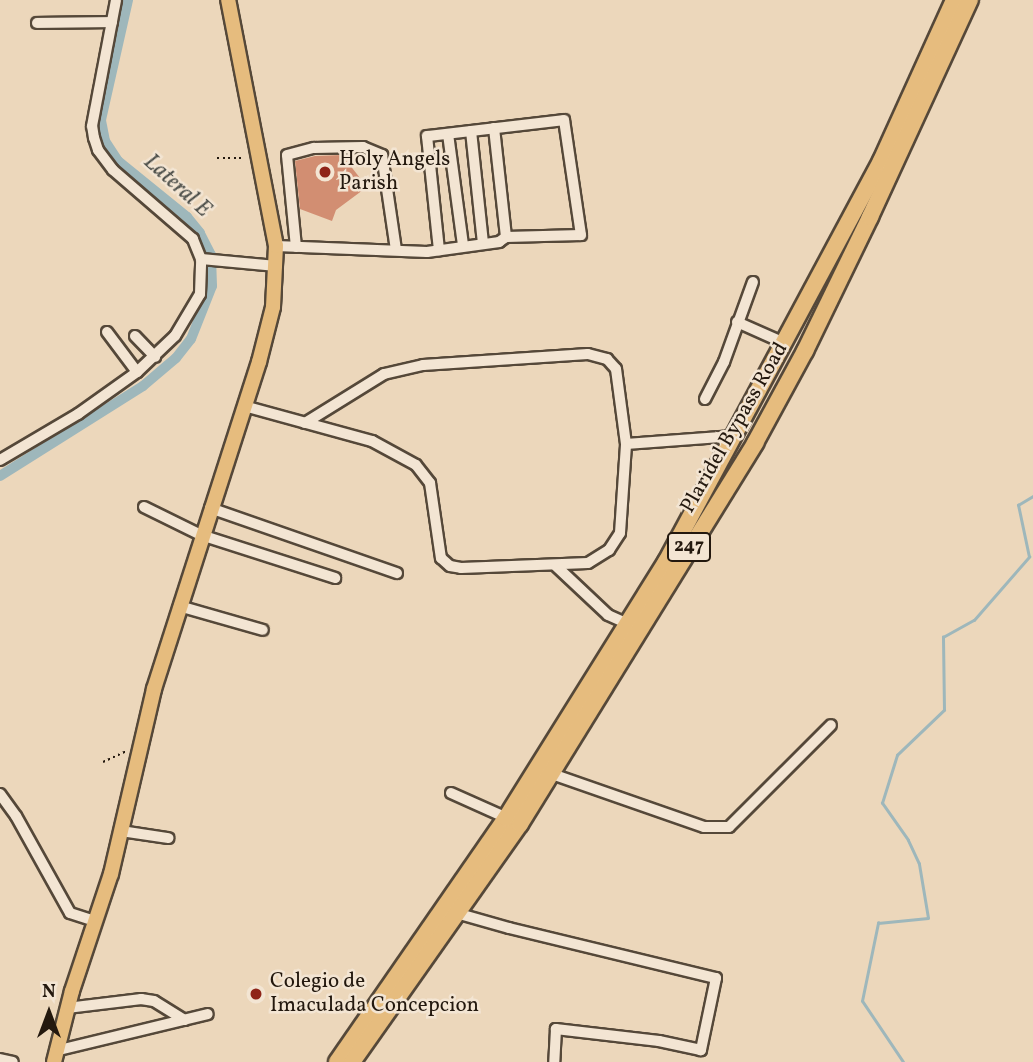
<!DOCTYPE html>
<style>
body{margin:0}
#map{position:relative;width:1033px;height:1062px;overflow:hidden;background:#ecd7bb;font-family:Vollkorn,serif}
div>[style]{position:absolute}
[style*='--x']{left:calc(var(--x)*1px);top:calc(var(--y)*1px);width:calc(var(--w)*1px);rotate:calc(var(--a)*1deg)}
.stream>*{height:2.5px;margin:-1.25px;padding:0 1.25px;transform-origin:1.25px;border-radius:1.25px;background:#9eb7bb}
.canal>*{height:10px;margin:-5px;padding:0 5px;transform-origin:5px;border-radius:5px;background:#9eb7bb}
.building>*{inset:0;background:#d28e72}
.path>*{height:2px;margin-top:-1px;transform-origin:0;background:repeating-linear-gradient(90deg,#23180e 0 2px,transparent 0 5.5px)}
.roads{filter:drop-shadow(2px 0 #554839) drop-shadow(-2px 0 #554839) drop-shadow(0 2px #554839) drop-shadow(0 -2px #554839)}
.minor>*{height:10px;margin:-5px;padding:0 5px;transform-origin:5px;border-radius:5px;background:#f3e5d3}
.major>*{height:14px;margin:-7px;padding:0 7px;transform-origin:7px;border-radius:7px;background:#e6bc7e}
.highway>*{height:16px;margin:-8px;padding:0 8px;transform-origin:8px;border-radius:8px;background:#e6bc7e}
.dots>*{width:19px;height:19px;translate:-50% -50%;box-sizing:border-box;border:4px solid #f3e5d3;border-radius:50%}
span{translate:-50% -50%;white-space:nowrap;text-align:center;line-height:1.15;-webkit-text-stroke:5px #f3e5d3;paint-order:stroke}
.shield-label span{padding:2px 5px;background:#f3e5d3;border:2px solid;border-radius:5px;-webkit-text-stroke-width:0}
.shield-label{font-size:19px;color:#23180e;font-weight:700}
.poi-label{font-size:21px;color:#23180e}
.left{translate:0 -50%;text-align:left}
.street-label{font-size:21px;color:#23180e}
.water-label{font-size:23px;color:#4e504b;font-style:italic}
.north{position:absolute;left:14px;top:978px;width:70px;height:70px;-webkit-text-stroke:5px #f3e5d3;paint-order:stroke;rotate:0deg;font-size:19px;font-weight:700;line-height:28px;text-align:center;color:#23180e}
.north::after{content:'';display:block;margin:auto;width:24px;height:32px;background:#23180e;clip-path:polygon(50% 0,100% 100%,50% 72%,0 100%)}
</style>
<div id="map">
<div class="stream">
<i style="--x:903;--y:1062;--w:73;--a:-123.9"></i>
<i style="--x:862;--y:1001;--w:80;--a:-78.4"></i>
<i style="--x:878;--y:923;--w:50;--a:-5.7"></i>
<i style="--x:928;--y:918;--w:55;--a:-99.5"></i>
<i style="--x:919;--y:864;--w:26;--a:-115"></i>
<i style="--x:908;--y:840;--w:45;--a:-125.1"></i>
<i style="--x:882;--y:803;--w:50;--a:-72.6"></i>
<i style="--x:897;--y:755;--w:65;--a:-43.8"></i>
<i style="--x:944;--y:710;--w:73;--a:-90.8"></i>
<i style="--x:943;--y:637;--w:35;--a:-29"></i>
<i style="--x:974;--y:620;--w:84;--a:-48.9"></i>
<i style="--x:1029;--y:557;--w:53;--a:-101.9"></i>
<i style="--x:1018;--y:505;--w:17;--a:-31"></i>
</div>
<div class="canal">
<i style="--x:0;--y:476;--w:169;--a:-32.2"></i>
<i style="--x:143;--y:386;--w:43;--a:-40.3"></i>
<i style="--x:176;--y:358;--w:24;--a:-52"></i>
<i style="--x:191;--y:339;--w:57;--a:-68.4"></i>
<i style="--x:212;--y:286;--w:31;--a:-92"></i>
<i style="--x:211;--y:255;--w:25;--a:-117"></i>
<i style="--x:200;--y:233;--w:21;--a:-129"></i>
<i style="--x:187;--y:217;--w:89;--a:-140.9"></i>
<i style="--x:118;--y:161;--w:24;--a:-123"></i>
<i style="--x:105;--y:141;--w:21;--a:-101"></i>
<i style="--x:101;--y:120;--w:123;--a:-77.3"></i>
</div>
<div class="building">
<i style="clip-path:polygon(342px 155px,367px 187px,336px 210px,332px 221px,300px 209px,295px 161px,315px 156px)"></i>
</div>
<div class="path">
<i style="--x:217;--y:158;--w:28;--a:0"></i>
<i style="--x:103;--y:762;--w:26;--a:-25"></i>
</div>
<div class="roads">
<div class="minor">
<i style="--x:37;--y:23;--w:75;--a:-0.8"></i>
<i style="--x:494;--y:128;--w:110;--a:83.7"></i>
<i style="--x:471;--y:131;--w:113;--a:83.9"></i>
<i style="--x:448;--y:134;--w:112;--a:82.3"></i>
<i style="--x:276;--y:246;--w:151;--a:2.3"></i>
<i style="--x:427;--y:252;--w:73;--a:-7.9"></i>
<i style="--x:499;--y:242;--w:9;--a:-36"></i>
<i style="--x:506;--y:237;--w:75;--a:-1.5"></i>
<i style="--x:581;--y:235;--w:116;--a:-98.4"></i>
<i style="--x:564;--y:120;--w:138;--a:173.3"></i>
<i style="--x:427;--y:136;--w:115;--a:84"></i>
<i style="--x:296;--y:247;--w:92;--a:-95.6"></i>
<i style="--x:287;--y:155;--w:28;--a:-15"></i>
<i style="--x:314;--y:148;--w:49;--a:-1.2"></i>
<i style="--x:363;--y:147;--w:21;--a:23"></i>
<i style="--x:382;--y:155;--w:96;--a:81.6"></i>
<i style="--x:201;--y:259;--w:76;--a:5.3"></i>
<i style="--x:737;--y:322;--w:49;--a:24"></i>
<i style="--x:107;--y:332;--w:50;--a:53.1"></i>
<i style="--x:135;--y:336;--w:29;--a:46"></i>
<i style="--x:705;--y:399;--w:42;--a:-62.8"></i>
<i style="--x:724;--y:362;--w:85;--a:-70.1"></i>
<i style="--x:244;--y:406;--w:133;--a:15.3"></i>
<i style="--x:372;--y:441;--w:50;--a:28.6"></i>
<i style="--x:416;--y:465;--w:23;--a:52"></i>
<i style="--x:430;--y:483;--w:76;--a:81.7"></i>
<i style="--x:441;--y:558;--w:12;--a:42"></i>
<i style="--x:450;--y:566;--w:11;--a:10"></i>
<i style="--x:461;--y:568;--w:127;--a:-2.3"></i>
<i style="--x:588;--y:563;--w:25;--a:-32"></i>
<i style="--x:609;--y:550;--w:20;--a:-57"></i>
<i style="--x:620;--y:533;--w:89;--a:-86.1"></i>
<i style="--x:626;--y:444;--w:108;--a:-4.2"></i>
<i style="--x:305;--y:423;--w:93;--a:-31.8"></i>
<i style="--x:384;--y:374;--w:40;--a:-13"></i>
<i style="--x:423;--y:365;--w:165;--a:-3.8"></i>
<i style="--x:588;--y:354;--w:20;--a:15"></i>
<i style="--x:607;--y:359;--w:13;--a:48"></i>
<i style="--x:616;--y:369;--w:76;--a:82.4"></i>
<i style="--x:0;--y:460;--w:91;--a:-30.5"></i>
<i style="--x:78;--y:414;--w:72;--a:-35.4"></i>
<i style="--x:137;--y:372;--w:52;--a:-43.5"></i>
<i style="--x:175;--y:336;--w:49;--a:-59.2"></i>
<i style="--x:200;--y:294;--w:35;--a:-88"></i>
<i style="--x:201;--y:259;--w:22;--a:-112"></i>
<i style="--x:193;--y:239;--w:106;--a:-139.2"></i>
<i style="--x:113;--y:170;--w:25;--a:-127"></i>
<i style="--x:98;--y:150;--w:13;--a:-108"></i>
<i style="--x:94;--y:138;--w:12;--a:-99"></i>
<i style="--x:92;--y:126;--w:128;--a:-79.2"></i>
<i style="--x:144;--y:507;--w:64;--a:26.2"></i>
<i style="--x:201;--y:535;--w:141;--a:17.8"></i>
<i style="--x:210;--y:508;--w:198;--a:19.2"></i>
<i style="--x:556;--y:566;--w:71;--a:43.3"></i>
<i style="--x:608;--y:615;--w:27;--a:24"></i>
<i style="--x:179;--y:606;--w:87;--a:15.9"></i>
<i style="--x:552;--y:774;--w:161;--a:19.2"></i>
<i style="--x:704;--y:827;--w:25;--a:0"></i>
<i style="--x:729;--y:827;--w:144;--a:-45"></i>
<i style="--x:451;--y:793;--w:64;--a:24.1"></i>
<i style="--x:0;--y:794;--w:27;--a:54"></i>
<i style="--x:16;--y:816;--w:111;--a:60.9"></i>
<i style="--x:70;--y:913;--w:26;--a:18"></i>
<i style="--x:121;--y:831;--w:48;--a:8.5"></i>
<i style="--x:456;--y:913;--w:55;--a:15.8"></i>
<i style="--x:509;--y:928;--w:213;--a:13.6"></i>
<i style="--x:716;--y:978;--w:74;--a:101.8"></i>
<i style="--x:701;--y:1050;--w:43;--a:-167.9"></i>
<i style="--x:659;--y:1041;--w:104;--a:-173.4"></i>
<i style="--x:556;--y:1029;--w:33;--a:93"></i>
<i style="--x:67;--y:1008;--w:75;--a:-6.9"></i>
<i style="--x:141;--y:999;--w:13;--a:9"></i>
<i style="--x:154;--y:1001;--w:36;--a:32"></i>
<i style="--x:55;--y:1051;--w:157;--a:-13.6"></i>
<i style="--x:0;--y:1059;--w:13;--a:13"></i>
</div>
<div class="major">
<i style="--x:54;--y:1062;--w:73;--a:-75.8"></i>
<i style="--x:72;--y:991;--w:123;--a:-71.6"></i>
<i style="--x:111;--y:874;--w:190;--a:-76.9"></i>
<i style="--x:154;--y:689;--w:343;--a:-72.2"></i>
<i style="--x:259;--y:362;--w:57;--a:-75.7"></i>
<i style="--x:273;--y:307;--w:61;--a:-87.2"></i>
<i style="--x:276;--y:246;--w:251;--a:-101"></i>
</div>
<div class="highway">
<i style="--x:337;--y:1062;--w:297;--a:-55.3"></i>
<i style="--x:506;--y:818;--w:302;--a:-58"></i>
<i style="--x:666;--y:562;--w:455;--a:-61.8"></i>
<i style="--x:881;--y:161;--w:177;--a:-65.6"></i>
<i style="--x:352;--y:1062;--w:291;--a:-54.8"></i>
<i style="--x:520;--y:824;--w:448;--a:-58.3"></i>
<i style="--x:755;--y:443;--w:105;--a:-61.5"></i>
<i style="--x:805;--y:351;--w:149;--a:-64.1"></i>
<i style="--x:870;--y:217;--w:239;--a:-65.3"></i>
</div>
</div>
<div class="dots">
<i style="left:325px;top:172px;background:#8f2418"></i>
<i style="left:256px;top:994px;background:#8f2418"></i>
</div>
<div class="shield-label">
<span style="left:689px;top:547px">247</span>
</div>
<div class="poi-label">
<span class="left" style="left:339px;top:172px">Holy Angels<br>Parish</span>
<span class="left" style="left:270px;top:994px">Colegio de<br>Imaculada Concepcion</span>
</div>
<div class="street-label">
<span style="left:735px;top:428px;rotate:-60deg">Plaridel Bypass Road</span>
</div>
<div class="water-label">
<span style="left:177px;top:186px;rotate:42deg">Lateral E</span>
</div>
<div class="north">N</div>
</div>
